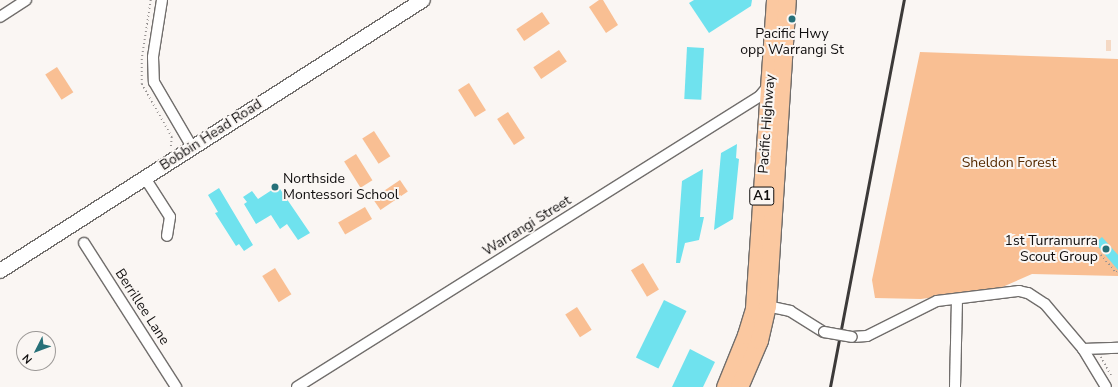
<!DOCTYPE html>
<style>
body{margin:0}
#map{position:relative;width:1118px;height:387px;overflow:hidden;background:#faf6f3;font-family:"Nunito Sans",sans-serif}
div>[style]{position:absolute}
[style*='--x']{left:calc(var(--x)*1px);top:calc(var(--y)*1px);width:calc(var(--w)*1px);rotate:calc(var(--a)*1deg)}
.green>*{inset:0;background:#f9bf93;transform-origin:0 0}
.water>*{inset:0;background:#f5d9c4;transform-origin:0 0}
.building>*{inset:0;background:#6fe2ee;transform-origin:0 0}
.path>*{height:1.5px;margin-top:-0.75px;transform-origin:0;background:repeating-linear-gradient(90deg,#989493 0 1px,transparent 0 4px)}
.roads{filter:drop-shadow(1px 0 #716e6c) drop-shadow(-1px 0 #716e6c) drop-shadow(0 1px #716e6c) drop-shadow(0 -1px #716e6c)}
.minor>*{height:10px;margin:-5px;padding:0 5px;transform-origin:5px;border-radius:5px;background:#fff}
.secondary>*{height:14px;margin:-7px;padding:0 7px;transform-origin:7px;border-radius:7px;background:#fff}
.trunk>*{height:17px;margin:-8.5px;padding:0 8.5px;transform-origin:8.5px;border-radius:8.5px;background:#fbc8a0}
.rail>*{height:2.5px;margin:-1.25px;padding:0 1.25px;transform-origin:1.25px;border-radius:1.25px;background:#3c3a39}
.bridges{filter:drop-shadow(1px 0 #716e6c) drop-shadow(-1px 0 #716e6c) drop-shadow(0 1px #716e6c) drop-shadow(0 -1px #716e6c)}
.minor-bridge>*{height:10px;margin:-5px;padding:0 5px;transform-origin:5px;border-radius:5px;background:#fff}
.dots>*{width:11px;height:11px;translate:-50% -50%;box-sizing:border-box;border:2px solid #faf6f3;border-radius:50%}
span{translate:-50% -50%;white-space:nowrap;text-align:center;line-height:1.15;-webkit-text-stroke:4px #faf6f3;paint-order:stroke}
.shield-label span{padding:1px 3px;background:#faf6f3;border:1px solid;border-radius:3px;-webkit-text-stroke-width:0}
.shield-label{font-size:13px;color:#100e0e;font-weight:700}
.poi-label{font-size:14px;color:#100e0e}
.left{translate:0 -50%;text-align:left}
.right{translate:-100% -50%;text-align:right}
.street-label{font-size:14px;color:#100e0e}
.park-label{font-size:14px;color:#552a00}
.north{position:absolute;left:16px;top:331px;width:40px;height:40px;box-sizing:border-box;background:#faf6f3;border:1px solid #9c9997;border-radius:50%;rotate:228deg;font-size:11px;font-weight:700;line-height:16px;text-align:center;color:#100e0e}
.north::after{content:'';display:block;margin:auto;width:14px;height:18px;background:#267078;clip-path:polygon(50% 0,100% 100%,50% 72%,0 100%)}
</style>
<div id="map">
<div class="green">
<i style="clip-path:polygon(599px 0,603px 0,618px 25px,606px 33px,589px 7px)"></i>
<i style="left:542px;top:12px;width:14px;height:31px;rotate:56deg"></i>
<i style="left:559px;top:50px;width:14px;height:31px;rotate:56deg"></i>
<i style="clip-path:polygon(920px 52px,1118px 59px,1118px 276px,1032px 274px,1000px 288px,921px 299px,875px 298px,872px 280px)"></i>
<i style="left:57px;top:67px;width:30px;height:14px;rotate:57deg"></i>
<i style="left:469px;top:83px;width:32px;height:13px;rotate:58deg"></i>
<i style="left:508px;top:112px;width:31px;height:13px;rotate:57deg"></i>
<i style="left:374px;top:131px;width:30px;height:14px;rotate:57deg"></i>
<i style="left:356px;top:154px;width:31px;height:14px;rotate:58deg"></i>
<i style="left:400px;top:180px;width:14px;height:33px;rotate:56deg"></i>
<i style="left:365px;top:207px;width:14px;height:31px;rotate:60deg"></i>
<i style="left:643px;top:263px;width:31px;height:14px;rotate:59deg"></i>
<i style="left:275px;top:268px;width:31px;height:15px;rotate:58deg"></i>
<i style="left:577px;top:307px;width:27px;height:14px;rotate:57deg"></i>
</div>
<div class="water">
<i style="left:1106px;top:40px;width:5px;height:11px"></i>
</div>
<div class="building">
<i style="clip-path:polygon(694px 0,752px 0,751px 6px,709px 33px,689px 3px)"></i>
<i style="left:687px;top:47px;width:17px;height:52px;rotate:3deg"></i>
<i style="clip-path:polygon(737px 144px,736px 158px,739px 159px,733px 219px,714px 230px,721px 153px)"></i>
<i style="clip-path:polygon(703px 169px,700px 217px,704px 217px,699px 240px,685px 243px,680px 263px,676px 263px,682px 181px)"></i>
<i style="clip-path:polygon(278px 186px,310px 233px,298px 240px,287px 224px,280px 229px,271px 215px,256px 224px,244px 204px,247px 202px,243px 197px,252px 191px,258px 199px)"></i>
<i style="clip-path:polygon(219px 188px,253px 245px,244px 251px,239px 244px,236px 246px,215px 213px,218px 212px,208px 195px)"></i>
<i style="clip-path:polygon(1102px 237px,1118px 255px,1118px 270px,1095px 243px)"></i>
<i style="left:664px;top:300px;width:25px;height:64px;rotate:26deg"></i>
<i style="clip-path:polygon(690px 349px,715px 362px,703px 387px,672px 387px)"></i>
</div>
<div class="path">
<i style="--x:151;--y:0;--w:60;--a:98.7"></i>
<i style="--x:142;--y:59;--w:25;--a:90"></i>
<i style="--x:142;--y:84;--w:61;--a:60.5"></i>
<i style="--x:172;--y:137;--w:11;--a:95"></i>
<i style="--x:1101;--y:255;--w:23;--a:49"></i>
<i style="--x:1116;--y:272;--w:3;--a:-45"></i>
<i style="--x:1101;--y:357;--w:23;--a:61"></i>
</div>
<div class="roads">
<div class="minor">
<i style="--x:162;--y:0;--w:58;--a:99"></i>
<i style="--x:153;--y:57;--w:25;--a:88"></i>
<i style="--x:154;--y:82;--w:75;--a:59.7"></i>
<i style="--x:0;--y:17;--w:31;--a:-33"></i>
<i style="--x:145;--y:178;--w:46;--a:57.3"></i>
<i style="--x:170;--y:217;--w:19;--a:99"></i>
<i style="--x:84;--y:243;--w:171;--a:57.4"></i>
<i style="--x:767;--y:306;--w:24;--a:12"></i>
<i style="--x:790;--y:311;--w:40;--a:32"></i>
<i style="--x:852;--y:337;--w:15;--a:-4"></i>
<i style="--x:867;--y:336;--w:78;--a:-26.6"></i>
<i style="--x:937;--y:301;--w:83;--a:-7"></i>
<i style="--x:1019;--y:291;--w:9;--a:13"></i>
<i style="--x:1028;--y:293;--w:20;--a:33"></i>
<i style="--x:1045;--y:304;--w:59;--a:49.8"></i>
<i style="--x:1083;--y:349;--w:44;--a:58.8"></i>
<i style="--x:1083;--y:349;--w:35;--a:-2"></i>
<i style="--x:297;--y:387;--w:547;--a:-32.15"></i>
<i style="--x:760;--y:96;--w:13;--a:-51"></i>
<i style="--x:955;--y:387;--w:88;--a:-88.7"></i>
</div>
<div class="secondary">
<i style="--x:0;--y:271;--w:502;--a:-32.65"></i>
</div>
<div class="trunk">
<i style="--x:725;--y:387;--w:56;--a:-68"></i>
<i style="--x:746;--y:335;--w:28;--a:-73"></i>
<i style="--x:754;--y:308;--w:309;--a:-86.1"></i>
<i style="--x:739;--y:387;--w:51;--a:-66.9"></i>
<i style="--x:759;--y:340;--w:35;--a:-77"></i>
<i style="--x:767;--y:306;--w:307;--a:-86.3"></i>
</div>
</div>
<div class="rail">
<i style="--x:830;--y:387;--w:394;--a:-79.2"></i>
</div>
<div class="bridges">
<div class="minor-bridge">
<i style="--x:824;--y:332;--w:28;--a:10"></i>
</div>
</div>
<div class="dots">
<i style="left:792px;top:19px;background:#267078"></i>
<i style="left:275px;top:187px;background:#267078"></i>
<i style="left:1106px;top:249px;background:#267078"></i>
</div>
<div class="shield-label">
<span style="left:762px;top:196px">A1</span>
</div>
<div class="poi-label">
<span style="left:792px;top:42px">Pacific Hwy<br>opp Warrangi St</span>
<span class="left" style="left:283px;top:187px">Northside<br>Montessori School</span>
<span class="right" style="left:1098px;top:249px">1st Turramurra<br>Scout Group</span>
</div>
<div class="street-label">
<span style="left:767px;top:124px;rotate:-86deg">Pacific Highway</span>
<span style="left:211px;top:135px;rotate:-33deg">Bobbin Head Road</span>
<span style="left:527px;top:226px;rotate:-32deg">Warrangi Street</span>
<span style="left:142px;top:307px;rotate:57deg">Berrillee Lane</span>
</div>
<div class="park-label">
<span style="left:1009px;top:163px">Sheldon Forest</span>
</div>
<div class="north">N</div>
</div>
